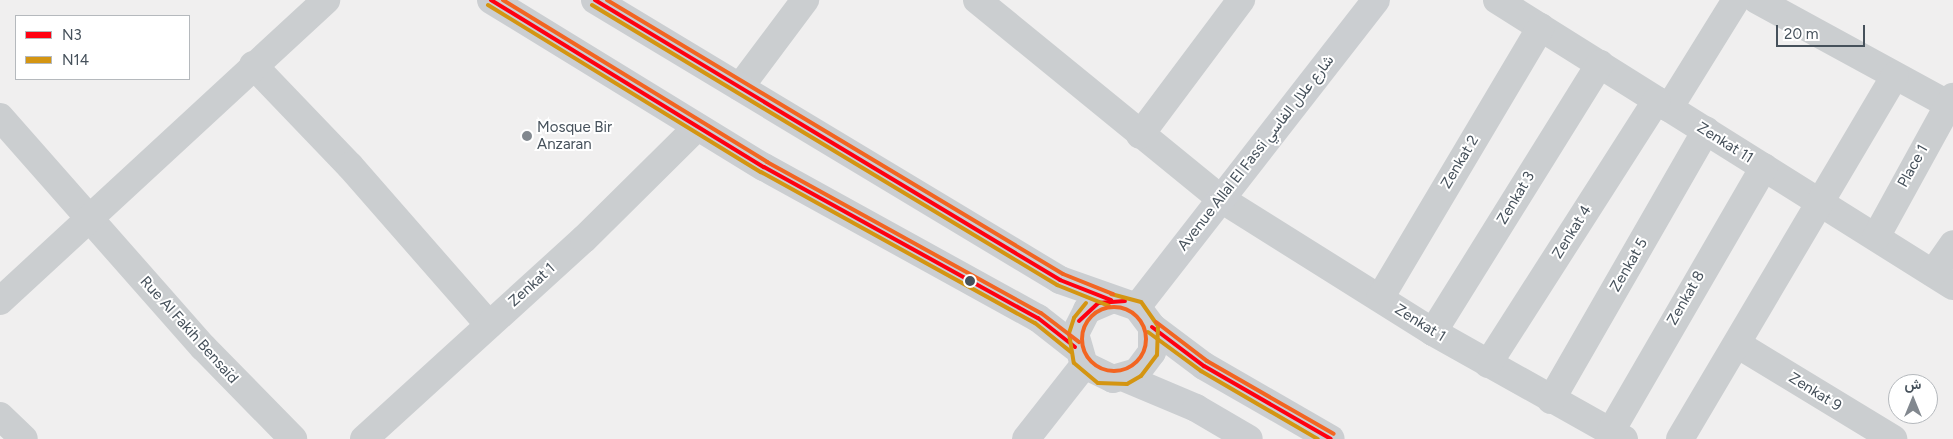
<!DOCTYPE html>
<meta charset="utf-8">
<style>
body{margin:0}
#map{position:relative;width:1953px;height:439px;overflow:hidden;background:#f0efef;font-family:Figtree,Vazirmatn,sans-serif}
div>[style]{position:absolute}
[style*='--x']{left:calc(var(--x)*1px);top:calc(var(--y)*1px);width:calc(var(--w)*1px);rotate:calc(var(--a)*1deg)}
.street>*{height:28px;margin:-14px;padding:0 14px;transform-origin:14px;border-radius:14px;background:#cbced0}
.secondary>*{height:28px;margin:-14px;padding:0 14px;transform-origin:14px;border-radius:14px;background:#cbced1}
.bus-1>*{height:4px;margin:-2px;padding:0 2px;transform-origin:2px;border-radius:2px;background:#f01}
.bus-2>*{height:4px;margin:-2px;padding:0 2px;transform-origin:2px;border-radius:2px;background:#d49512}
.bus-3>*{height:4px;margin:-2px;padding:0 2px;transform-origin:2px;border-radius:2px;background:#f26522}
.bus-3>.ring{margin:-2px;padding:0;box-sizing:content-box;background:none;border:4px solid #f26522;border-radius:50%}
.dots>*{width:14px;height:14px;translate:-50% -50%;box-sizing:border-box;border:2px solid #fff;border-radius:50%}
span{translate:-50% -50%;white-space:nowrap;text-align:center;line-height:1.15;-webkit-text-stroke:4px #fff;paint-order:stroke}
.poi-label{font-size:15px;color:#46515b}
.left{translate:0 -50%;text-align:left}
.street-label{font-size:15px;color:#46515b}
.legend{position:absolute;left:15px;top:15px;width:175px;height:65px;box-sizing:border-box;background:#fff;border:1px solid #b5b9bd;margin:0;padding:6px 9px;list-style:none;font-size:15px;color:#46515b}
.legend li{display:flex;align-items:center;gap:10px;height:25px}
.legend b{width:25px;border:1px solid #b5b9bd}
.north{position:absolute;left:1888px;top:374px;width:50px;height:50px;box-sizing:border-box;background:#fff;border:1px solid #b5b9bd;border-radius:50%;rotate:0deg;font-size:14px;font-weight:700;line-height:20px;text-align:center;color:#46515b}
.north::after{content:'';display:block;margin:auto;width:18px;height:22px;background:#82888f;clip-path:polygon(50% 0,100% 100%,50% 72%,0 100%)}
.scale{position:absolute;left:1776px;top:25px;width:89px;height:22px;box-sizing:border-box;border:2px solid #46515b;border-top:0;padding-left:6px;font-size:15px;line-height:18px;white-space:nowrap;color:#46515b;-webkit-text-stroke:4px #fff;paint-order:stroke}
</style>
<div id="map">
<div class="street">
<i style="--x:977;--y:0;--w:315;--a:39.2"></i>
<i style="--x:1221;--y:199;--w:250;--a:32.1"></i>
<i style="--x:1433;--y:332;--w:219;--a:29.3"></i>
<i style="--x:1497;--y:0;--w:538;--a:32.1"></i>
<i style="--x:1757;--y:0;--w:217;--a:28.6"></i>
<i style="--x:253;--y:65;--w:140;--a:46.2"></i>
<i style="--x:350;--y:166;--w:211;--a:48.8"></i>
<i style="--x:740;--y:87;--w:109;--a:-53.2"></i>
<i style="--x:1669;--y:108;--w:127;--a:-58.2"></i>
<i style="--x:0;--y:117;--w:307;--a:48.6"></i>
<i style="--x:203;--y:347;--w:129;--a:45.6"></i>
<i style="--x:1140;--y:135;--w:169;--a:-53.2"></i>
<i style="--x:1876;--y:237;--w:160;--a:-61.2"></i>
<i style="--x:1933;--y:273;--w:35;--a:-55"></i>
<i style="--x:1380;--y:298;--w:315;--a:-59.3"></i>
<i style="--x:0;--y:301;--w:444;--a:-42.7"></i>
<i style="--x:1433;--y:332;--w:316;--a:-58.1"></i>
<i style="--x:1737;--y:344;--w:183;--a:31.3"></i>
<i style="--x:1488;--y:364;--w:313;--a:-57.4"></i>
<i style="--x:1551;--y:400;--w:311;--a:-60.1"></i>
<i style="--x:0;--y:416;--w:33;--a:44"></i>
<i style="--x:1611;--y:431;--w:305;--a:-59.9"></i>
<i style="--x:364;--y:439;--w:297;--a:-42.3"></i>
<i style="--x:584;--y:239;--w:159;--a:-44.7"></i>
<i style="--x:1680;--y:439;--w:422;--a:-59.4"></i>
</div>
<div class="secondary">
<i style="--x:491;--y:0;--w:320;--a:31.5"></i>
<i style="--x:764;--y:167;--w:313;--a:28.9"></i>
<i style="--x:1038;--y:318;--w:47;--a:38.1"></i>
<i style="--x:595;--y:0;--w:543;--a:31.05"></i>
<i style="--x:1060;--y:280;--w:82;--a:19.3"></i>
<i style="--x:1137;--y:307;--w:25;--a:53"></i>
<i style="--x:1152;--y:327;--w:25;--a:90"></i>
<i style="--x:1152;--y:352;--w:25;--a:127"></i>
<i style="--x:1137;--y:372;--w:25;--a:164"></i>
<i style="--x:1113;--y:379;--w:32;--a:-154"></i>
<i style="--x:1084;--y:365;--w:32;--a:-106"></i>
<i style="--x:1075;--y:334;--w:27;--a:-63"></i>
<i style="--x:1087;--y:310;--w:26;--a:-23"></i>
<i style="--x:1137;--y:307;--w:389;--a:-52.1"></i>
<i style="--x:1152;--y:327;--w:65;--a:36.9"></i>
<i style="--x:1204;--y:366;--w:146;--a:29.9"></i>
<i style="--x:1125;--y:378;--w:77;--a:22.9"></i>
<i style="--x:1196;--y:408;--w:61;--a:30.3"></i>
<i style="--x:1026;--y:439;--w:94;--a:-51.9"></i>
</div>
<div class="bus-1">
<i style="--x:491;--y:0;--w:320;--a:31.5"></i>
<i style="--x:764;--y:167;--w:313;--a:28.9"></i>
<i style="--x:1038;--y:318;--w:47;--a:38.1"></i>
<i style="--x:595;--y:0;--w:543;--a:31.05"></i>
<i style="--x:1060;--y:280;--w:55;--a:21.4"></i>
<i style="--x:1079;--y:321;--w:26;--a:-43"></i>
<i style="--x:1098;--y:303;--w:27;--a:-4"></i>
<i style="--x:1152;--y:327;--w:65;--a:36.9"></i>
<i style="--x:1204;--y:366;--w:146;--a:29.9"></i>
</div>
<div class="bus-2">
<i style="--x:488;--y:5;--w:320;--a:31.5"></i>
<i style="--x:761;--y:172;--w:313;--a:28.9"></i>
<i style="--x:1035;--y:323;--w:46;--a:38.9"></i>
<i style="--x:592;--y:5;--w:543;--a:31.05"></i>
<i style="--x:1057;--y:285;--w:56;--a:22"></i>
<i style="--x:1086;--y:303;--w:19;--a:129"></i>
<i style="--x:1074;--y:318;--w:16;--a:108"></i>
<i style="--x:1069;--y:333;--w:30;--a:81"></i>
<i style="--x:1074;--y:363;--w:31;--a:40"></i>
<i style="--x:1098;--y:383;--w:29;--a:2"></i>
<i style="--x:1127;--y:384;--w:16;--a:-30"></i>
<i style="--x:1141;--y:376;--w:26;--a:-53"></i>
<i style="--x:1157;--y:355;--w:29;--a:-88"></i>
<i style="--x:1158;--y:326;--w:29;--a:-125"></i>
<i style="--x:1141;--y:302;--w:31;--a:-165"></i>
<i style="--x:1148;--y:332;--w:66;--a:36.3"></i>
<i style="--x:1201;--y:371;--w:135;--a:30.2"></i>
</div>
<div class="bus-3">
<i style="--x:503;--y:0;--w:310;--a:31.5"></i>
<i style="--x:767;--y:162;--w:313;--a:28.9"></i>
<i style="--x:1041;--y:313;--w:48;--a:37.3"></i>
<i style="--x:607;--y:0;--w:532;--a:31"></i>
<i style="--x:1063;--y:274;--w:54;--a:21.8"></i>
<i class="ring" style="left:1082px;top:307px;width:60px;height:60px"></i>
<i style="--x:1156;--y:322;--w:64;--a:37.4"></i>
<i style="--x:1207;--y:361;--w:146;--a:29.9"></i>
</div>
<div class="dots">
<i style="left:527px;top:136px;background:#82888f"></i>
<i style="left:970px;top:281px;background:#46515b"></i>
</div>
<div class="poi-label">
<span class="left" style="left:537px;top:136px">Mosque Bir<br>Anzaran</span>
</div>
<div class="street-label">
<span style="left:1725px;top:143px;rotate:32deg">Zenkat 11</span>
<span style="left:1256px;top:153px;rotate:-52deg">Avenue Allal El Fassi شارع علال الفاسي</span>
<span style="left:1460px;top:162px;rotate:-59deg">Zenkat 2</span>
<span style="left:1913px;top:166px;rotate:-61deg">Place 1</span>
<span style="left:1516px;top:198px;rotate:-59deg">Zenkat 3</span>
<span style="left:1572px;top:232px;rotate:-58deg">Zenkat 4</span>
<span style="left:1629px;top:265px;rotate:-60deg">Zenkat 5</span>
<span style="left:532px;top:285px;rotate:-42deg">Zenkat 1</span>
<span style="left:1686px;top:298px;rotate:-60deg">Zenkat 8</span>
<span style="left:1420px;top:323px;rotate:32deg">Zenkat 1</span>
<span style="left:189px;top:330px;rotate:48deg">Rue Al Fakih Bensaïd</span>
<span style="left:1815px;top:392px;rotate:32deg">Zenkat 9</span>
</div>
<ul class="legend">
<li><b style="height:6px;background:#f01"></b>N3</li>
<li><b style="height:6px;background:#d49512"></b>N14</li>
</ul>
<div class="north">ش</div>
<div class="scale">20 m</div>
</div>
